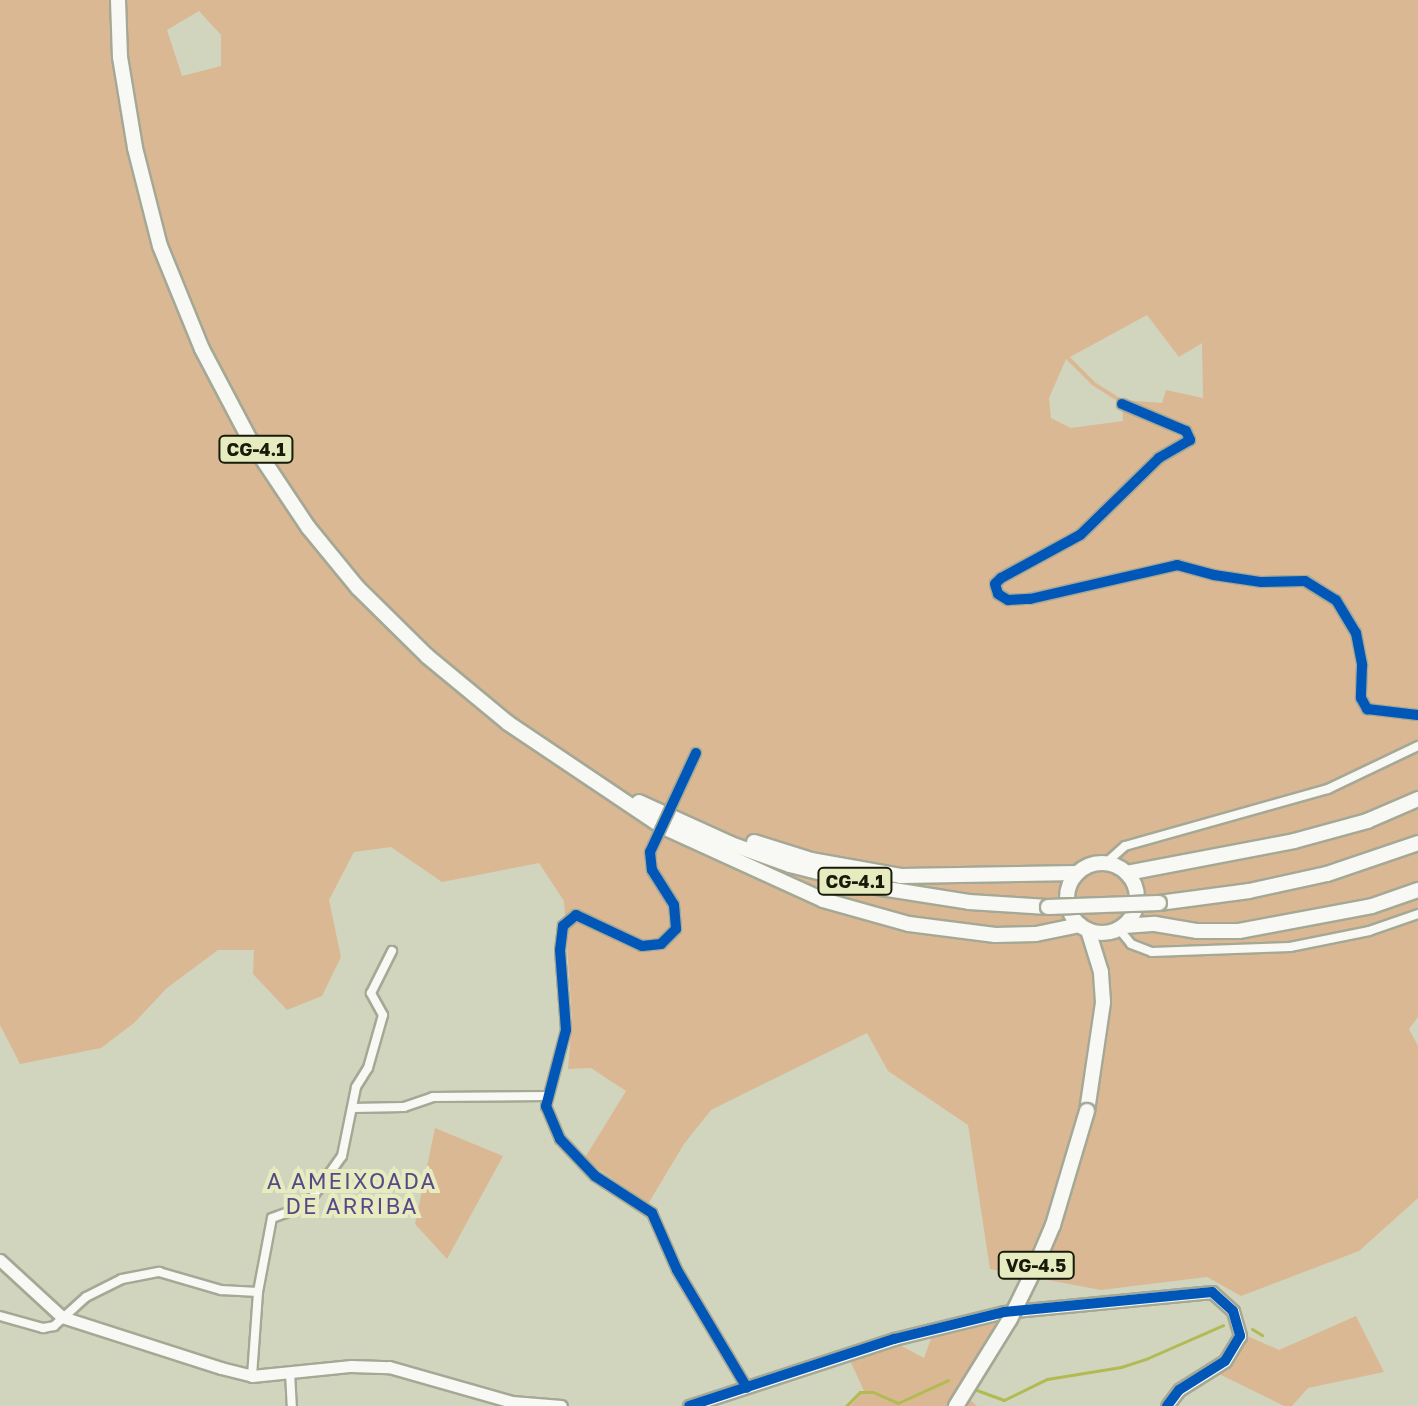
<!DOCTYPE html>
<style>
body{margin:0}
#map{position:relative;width:1418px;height:1406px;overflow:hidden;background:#d1d5bd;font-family:"Golos Text",sans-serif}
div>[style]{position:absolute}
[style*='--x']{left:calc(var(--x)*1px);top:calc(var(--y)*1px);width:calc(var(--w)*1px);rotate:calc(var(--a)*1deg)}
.green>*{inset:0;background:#dbb894}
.stream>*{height:3px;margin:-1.5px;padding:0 1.5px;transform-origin:1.5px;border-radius:1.5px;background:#b2ba53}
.roads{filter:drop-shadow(2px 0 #a5a895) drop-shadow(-2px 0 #a5a895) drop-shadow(0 2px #a5a895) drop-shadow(0 -2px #a5a895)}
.street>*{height:8px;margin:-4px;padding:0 4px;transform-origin:4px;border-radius:4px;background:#f8f9f5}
.secondary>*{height:11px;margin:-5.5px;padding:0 5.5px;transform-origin:5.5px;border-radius:5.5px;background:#f8f9f5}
.highway>*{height:14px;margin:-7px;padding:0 7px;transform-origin:7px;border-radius:7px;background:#f8f9f5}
.highway>.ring{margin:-7px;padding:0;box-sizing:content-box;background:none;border:14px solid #f8f9f5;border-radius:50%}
.bridges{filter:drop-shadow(2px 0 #a5a895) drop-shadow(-2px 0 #a5a895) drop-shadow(0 2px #a5a895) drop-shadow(0 -2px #a5a895)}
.street-bridge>*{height:8px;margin:-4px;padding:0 4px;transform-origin:4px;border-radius:4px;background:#f8f9f5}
.highway-bridge>*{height:14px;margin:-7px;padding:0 7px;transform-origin:7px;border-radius:7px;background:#f8f9f5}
.cycleway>*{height:10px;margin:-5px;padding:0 5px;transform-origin:5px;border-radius:5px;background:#0057b8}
span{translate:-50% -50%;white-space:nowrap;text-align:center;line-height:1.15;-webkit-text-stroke:8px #e6ecc0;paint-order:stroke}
.shield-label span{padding:2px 6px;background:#e6ecc0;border:2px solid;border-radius:6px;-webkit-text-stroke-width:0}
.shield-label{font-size:18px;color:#181a0a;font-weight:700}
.neighbourhood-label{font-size:22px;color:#594886;letter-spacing:2px}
</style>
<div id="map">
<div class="green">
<i style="clip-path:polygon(evenodd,0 0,1418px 0,1418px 1017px,1409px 1029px,1418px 1046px,1418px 1198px,1359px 1251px,1241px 1296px,1207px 1277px,1101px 1290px,990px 1269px,968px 1125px,888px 1071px,867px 1033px,711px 1110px,684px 1144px,648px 1204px,584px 1159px,626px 1091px,591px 1068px,568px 1069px,572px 1019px,564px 901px,539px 863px,442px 882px,391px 847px,354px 852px,329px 900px,341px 957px,322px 996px,287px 1010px,253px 974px,254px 950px,218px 950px,167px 988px,134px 1023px,101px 1048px,20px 1064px,0 1025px,0 0,199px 11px,221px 35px,221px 66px,182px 76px,167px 30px,199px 11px,0 0,1147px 315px,1179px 357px,1202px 343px,1203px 398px,1166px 390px,1162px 403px,1123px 400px,1096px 383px,1070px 357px,1147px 315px,0 0,1066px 359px,1092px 385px,1122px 404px,1123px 421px,1071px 428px,1051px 418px,1049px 398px,1066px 359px)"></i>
<i style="clip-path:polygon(435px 1128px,503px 1156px,447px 1259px,415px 1224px)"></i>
<i style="clip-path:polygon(1356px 1316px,1384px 1372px,1308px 1388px,1292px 1406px,1284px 1406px,1215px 1372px,1245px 1335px,1279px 1350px)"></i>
<i style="clip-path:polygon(1005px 1319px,961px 1392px,977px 1406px,850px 1406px,864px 1391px,849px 1358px,898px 1344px,924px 1358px,932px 1336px)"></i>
</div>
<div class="stream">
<i style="--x:1252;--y:1329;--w:12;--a:31"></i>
<i style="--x:971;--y:1388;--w:35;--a:20"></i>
<i style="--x:1004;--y:1400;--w:48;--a:-26"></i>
<i style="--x:1047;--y:1379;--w:75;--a:-9.2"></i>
<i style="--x:1121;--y:1367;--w:28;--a:-18"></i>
<i style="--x:1148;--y:1358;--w:82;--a:-23.7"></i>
<i style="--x:846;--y:1406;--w:20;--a:-45"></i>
<i style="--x:860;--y:1392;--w:13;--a:0"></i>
<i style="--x:873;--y:1392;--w:27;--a:24"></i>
<i style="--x:898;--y:1403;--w:55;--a:-24.7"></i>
</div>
<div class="roads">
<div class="street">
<i style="--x:1122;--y:404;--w:69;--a:22.9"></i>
<i style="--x:1186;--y:431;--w:10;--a:66"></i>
<i style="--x:1190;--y:440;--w:36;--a:150"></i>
<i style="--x:1159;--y:458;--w:110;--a:135.7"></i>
<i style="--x:1080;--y:535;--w:90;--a:151.4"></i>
<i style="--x:1001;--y:578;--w:8;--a:135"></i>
<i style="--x:995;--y:584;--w:10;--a:73"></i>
<i style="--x:998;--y:594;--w:12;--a:31"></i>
<i style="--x:1008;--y:600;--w:22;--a:-3"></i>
<i style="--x:1030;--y:599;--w:151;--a:-13"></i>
<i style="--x:1177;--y:565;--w:38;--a:15"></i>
<i style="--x:1214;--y:575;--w:48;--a:8.5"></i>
<i style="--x:1261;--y:582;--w:44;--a:-1.3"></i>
<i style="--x:1305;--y:581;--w:36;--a:32"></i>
<i style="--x:1336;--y:600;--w:39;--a:59"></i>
<i style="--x:1356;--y:633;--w:33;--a:79"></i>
<i style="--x:1362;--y:665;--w:33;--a:92"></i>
<i style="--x:1361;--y:698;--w:13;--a:61"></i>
<i style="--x:1367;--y:709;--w:51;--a:6.7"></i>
<i style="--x:650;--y:852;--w:18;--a:84"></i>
<i style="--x:652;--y:870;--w:41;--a:57.8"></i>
<i style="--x:674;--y:905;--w:24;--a:85"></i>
<i style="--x:676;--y:929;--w:21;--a:135"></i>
<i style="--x:661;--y:944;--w:19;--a:174"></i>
<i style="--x:642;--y:946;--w:73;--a:-154.8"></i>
<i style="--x:576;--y:915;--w:17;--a:140"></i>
<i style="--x:563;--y:926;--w:24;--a:97"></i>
<i style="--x:560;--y:950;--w:80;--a:85.7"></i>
<i style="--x:566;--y:1030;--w:79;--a:104.7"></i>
<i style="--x:546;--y:1106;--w:36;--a:67"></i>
<i style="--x:560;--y:1139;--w:51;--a:46.6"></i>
<i style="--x:595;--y:1176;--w:68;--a:33"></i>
<i style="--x:652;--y:1213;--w:62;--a:66.3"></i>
<i style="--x:677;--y:1270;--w:137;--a:59.3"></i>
<i style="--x:1106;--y:863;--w:25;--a:-42"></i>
<i style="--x:1125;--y:846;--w:211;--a:-15.7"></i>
<i style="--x:1328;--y:789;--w:100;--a:-25.5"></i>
<i style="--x:1119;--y:929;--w:19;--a:51"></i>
<i style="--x:1131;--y:944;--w:22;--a:21"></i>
<i style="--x:1152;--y:952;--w:138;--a:-2.1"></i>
<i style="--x:1290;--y:947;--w:81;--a:-11.4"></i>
<i style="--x:1369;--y:931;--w:52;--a:-19.1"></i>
<i style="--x:353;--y:1108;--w:51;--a:-1.1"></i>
<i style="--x:404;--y:1107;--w:31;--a:-19"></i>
<i style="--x:433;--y:1097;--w:115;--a:-0.5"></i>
<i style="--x:0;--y:1316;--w:45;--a:15.6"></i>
<i style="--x:43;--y:1328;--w:11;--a:-10"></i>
<i style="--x:54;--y:1326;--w:43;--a:-42.2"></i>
<i style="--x:86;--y:1297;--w:40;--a:-26.6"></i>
<i style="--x:122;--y:1279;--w:38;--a:-11"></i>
<i style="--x:159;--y:1272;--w:65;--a:16.2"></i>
<i style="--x:221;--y:1290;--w:37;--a:3"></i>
<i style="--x:258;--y:1292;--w:75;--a:-79.3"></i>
<i style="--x:272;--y:1218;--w:37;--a:-20"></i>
<i style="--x:307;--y:1205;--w:60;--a:-54.5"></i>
<i style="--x:342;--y:1156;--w:70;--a:-78.5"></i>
<i style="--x:356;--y:1087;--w:22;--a:-58"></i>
<i style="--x:368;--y:1068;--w:55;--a:-74.2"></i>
<i style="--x:383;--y:1015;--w:25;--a:-119"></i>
<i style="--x:371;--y:993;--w:47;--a:-63.4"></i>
<i style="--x:290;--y:1372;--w:34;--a:87"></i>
<i style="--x:252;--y:1376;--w:84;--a:-85.9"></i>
</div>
<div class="secondary">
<i style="--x:0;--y:1260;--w:84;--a:42.6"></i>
<i style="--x:62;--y:1317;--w:167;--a:17.8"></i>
<i style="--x:221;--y:1368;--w:32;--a:14"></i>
<i style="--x:252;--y:1376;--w:100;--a:-5.8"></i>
<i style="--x:351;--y:1366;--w:38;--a:2"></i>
<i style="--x:389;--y:1367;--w:128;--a:15.9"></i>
<i style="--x:512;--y:1402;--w:49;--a:4.7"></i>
<i style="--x:689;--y:1406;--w:216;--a:-18.1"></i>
<i style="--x:894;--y:1339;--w:113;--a:-13.8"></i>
<i style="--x:1004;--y:1312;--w:209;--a:-5.5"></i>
<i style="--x:1212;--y:1292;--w:28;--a:42"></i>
<i style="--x:1233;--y:1311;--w:26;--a:74"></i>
<i style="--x:1240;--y:1336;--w:29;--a:121"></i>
<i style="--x:1225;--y:1361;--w:54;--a:147.8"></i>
<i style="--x:1179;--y:1390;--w:20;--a:127"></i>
</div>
<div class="highway">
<i style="--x:118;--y:0;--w:57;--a:88"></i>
<i style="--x:120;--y:57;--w:92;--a:80.6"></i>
<i style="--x:135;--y:148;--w:101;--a:75.7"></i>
<i style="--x:160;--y:246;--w:111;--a:67.8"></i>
<i style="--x:202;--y:349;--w:103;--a:62.2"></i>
<i style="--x:250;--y:440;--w:105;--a:56.3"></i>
<i style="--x:308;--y:527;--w:79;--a:50.7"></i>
<i style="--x:358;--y:588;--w:97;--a:44.6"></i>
<i style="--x:427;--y:656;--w:105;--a:39.6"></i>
<i style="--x:508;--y:723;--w:187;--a:33.9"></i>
<i style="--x:663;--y:827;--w:176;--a:24.5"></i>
<i style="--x:823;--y:900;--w:89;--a:15.6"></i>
<i style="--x:909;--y:924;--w:87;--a:7.3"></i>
<i style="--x:995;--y:935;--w:41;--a:-1.4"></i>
<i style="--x:1036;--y:934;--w:45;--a:-11.6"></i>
<i style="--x:639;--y:802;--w:101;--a:24.5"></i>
<i style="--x:731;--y:844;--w:63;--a:19.6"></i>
<i style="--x:790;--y:865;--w:94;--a:14.2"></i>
<i style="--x:881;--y:888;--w:89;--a:9"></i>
<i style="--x:969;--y:902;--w:79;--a:3.6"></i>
<i style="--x:754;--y:842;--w:60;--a:17.5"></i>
<i style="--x:811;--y:860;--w:91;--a:10.1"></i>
<i style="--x:901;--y:876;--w:176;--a:-1"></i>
<i class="ring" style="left:1067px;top:863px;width:56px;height:56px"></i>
<i style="--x:1127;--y:873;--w:170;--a:-10.8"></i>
<i style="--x:1294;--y:841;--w:76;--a:-15.3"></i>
<i style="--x:1367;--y:821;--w:56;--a:-23.3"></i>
<i style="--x:1159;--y:903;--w:91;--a:-7.6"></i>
<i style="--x:1249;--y:891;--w:80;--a:-12.3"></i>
<i style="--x:1327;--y:874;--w:96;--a:-18.8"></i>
<i style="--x:1124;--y:926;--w:31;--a:-4"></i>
<i style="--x:1155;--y:924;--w:43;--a:9.5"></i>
<i style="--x:1197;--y:931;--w:42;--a:0"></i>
<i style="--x:1239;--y:931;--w:135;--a:-10.6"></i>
<i style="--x:1372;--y:906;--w:49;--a:-19.2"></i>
<i style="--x:1087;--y:1111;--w:110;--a:-81.6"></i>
<i style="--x:1103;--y:1002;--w:30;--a:-94"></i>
<i style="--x:1101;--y:972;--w:44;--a:-107.2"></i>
</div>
</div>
<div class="bridges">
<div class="street-bridge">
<i style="--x:650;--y:852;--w:109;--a:-65.1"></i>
</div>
<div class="highway-bridge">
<i style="--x:1048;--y:907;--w:111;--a:-2.1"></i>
<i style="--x:956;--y:1406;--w:102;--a:-58.2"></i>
<i style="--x:1010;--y:1319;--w:52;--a:-63.9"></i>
<i style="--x:1033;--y:1272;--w:51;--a:-66.9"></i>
<i style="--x:1053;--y:1225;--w:119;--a:-73.4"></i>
</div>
</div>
<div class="cycleway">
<i style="--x:1122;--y:404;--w:69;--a:22.9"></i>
<i style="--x:1186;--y:431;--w:10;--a:66"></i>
<i style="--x:1190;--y:440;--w:36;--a:150"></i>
<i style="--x:1159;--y:458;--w:110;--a:135.7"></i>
<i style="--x:1080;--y:535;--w:90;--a:151.4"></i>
<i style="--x:1001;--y:578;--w:8;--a:135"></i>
<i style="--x:995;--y:584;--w:10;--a:73"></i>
<i style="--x:998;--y:594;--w:12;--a:31"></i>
<i style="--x:1008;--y:600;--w:22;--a:-3"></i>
<i style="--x:1030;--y:599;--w:151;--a:-13"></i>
<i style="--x:1177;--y:565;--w:38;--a:15"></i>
<i style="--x:1214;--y:575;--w:48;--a:8.5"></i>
<i style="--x:1261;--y:582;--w:44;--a:-1.3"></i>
<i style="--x:1305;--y:581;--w:36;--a:32"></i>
<i style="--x:1336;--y:600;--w:39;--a:59"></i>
<i style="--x:1356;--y:633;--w:33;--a:79"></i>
<i style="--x:1362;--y:665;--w:33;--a:92"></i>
<i style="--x:1361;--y:698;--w:13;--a:61"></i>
<i style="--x:1367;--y:709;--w:51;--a:6.7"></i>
<i style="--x:696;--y:753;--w:109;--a:114.9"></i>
<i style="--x:650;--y:852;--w:18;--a:84"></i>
<i style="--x:652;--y:870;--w:41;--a:57.8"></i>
<i style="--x:674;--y:905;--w:24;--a:85"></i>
<i style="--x:676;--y:929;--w:21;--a:135"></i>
<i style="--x:661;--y:944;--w:19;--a:174"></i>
<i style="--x:642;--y:946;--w:73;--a:-154.8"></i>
<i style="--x:576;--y:915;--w:17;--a:140"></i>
<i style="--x:563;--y:926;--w:24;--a:97"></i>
<i style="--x:560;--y:950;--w:80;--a:85.7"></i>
<i style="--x:566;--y:1030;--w:79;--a:104.7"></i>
<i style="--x:546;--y:1106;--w:36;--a:67"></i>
<i style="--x:560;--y:1139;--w:51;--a:46.6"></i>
<i style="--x:595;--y:1176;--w:68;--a:33"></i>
<i style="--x:652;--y:1213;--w:62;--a:66.3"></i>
<i style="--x:677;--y:1270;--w:137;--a:59.3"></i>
<i style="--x:689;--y:1406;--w:216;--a:-18.1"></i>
<i style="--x:894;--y:1339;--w:113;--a:-13.8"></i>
<i style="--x:1004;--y:1312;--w:209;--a:-5.5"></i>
<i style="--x:1212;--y:1292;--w:28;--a:42"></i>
<i style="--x:1233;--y:1311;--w:26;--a:74"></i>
<i style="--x:1240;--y:1336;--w:29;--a:121"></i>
<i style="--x:1225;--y:1361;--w:54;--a:147.8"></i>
<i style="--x:1179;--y:1390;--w:20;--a:127"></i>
</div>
<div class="shield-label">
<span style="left:256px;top:449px">CG-4.1</span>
<span style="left:855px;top:881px">CG-4.1</span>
<span style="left:1036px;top:1265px">VG-4.5</span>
</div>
<div class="neighbourhood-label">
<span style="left:352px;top:1193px">A AMEIXOADA<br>DE ARRIBA</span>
</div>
</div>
